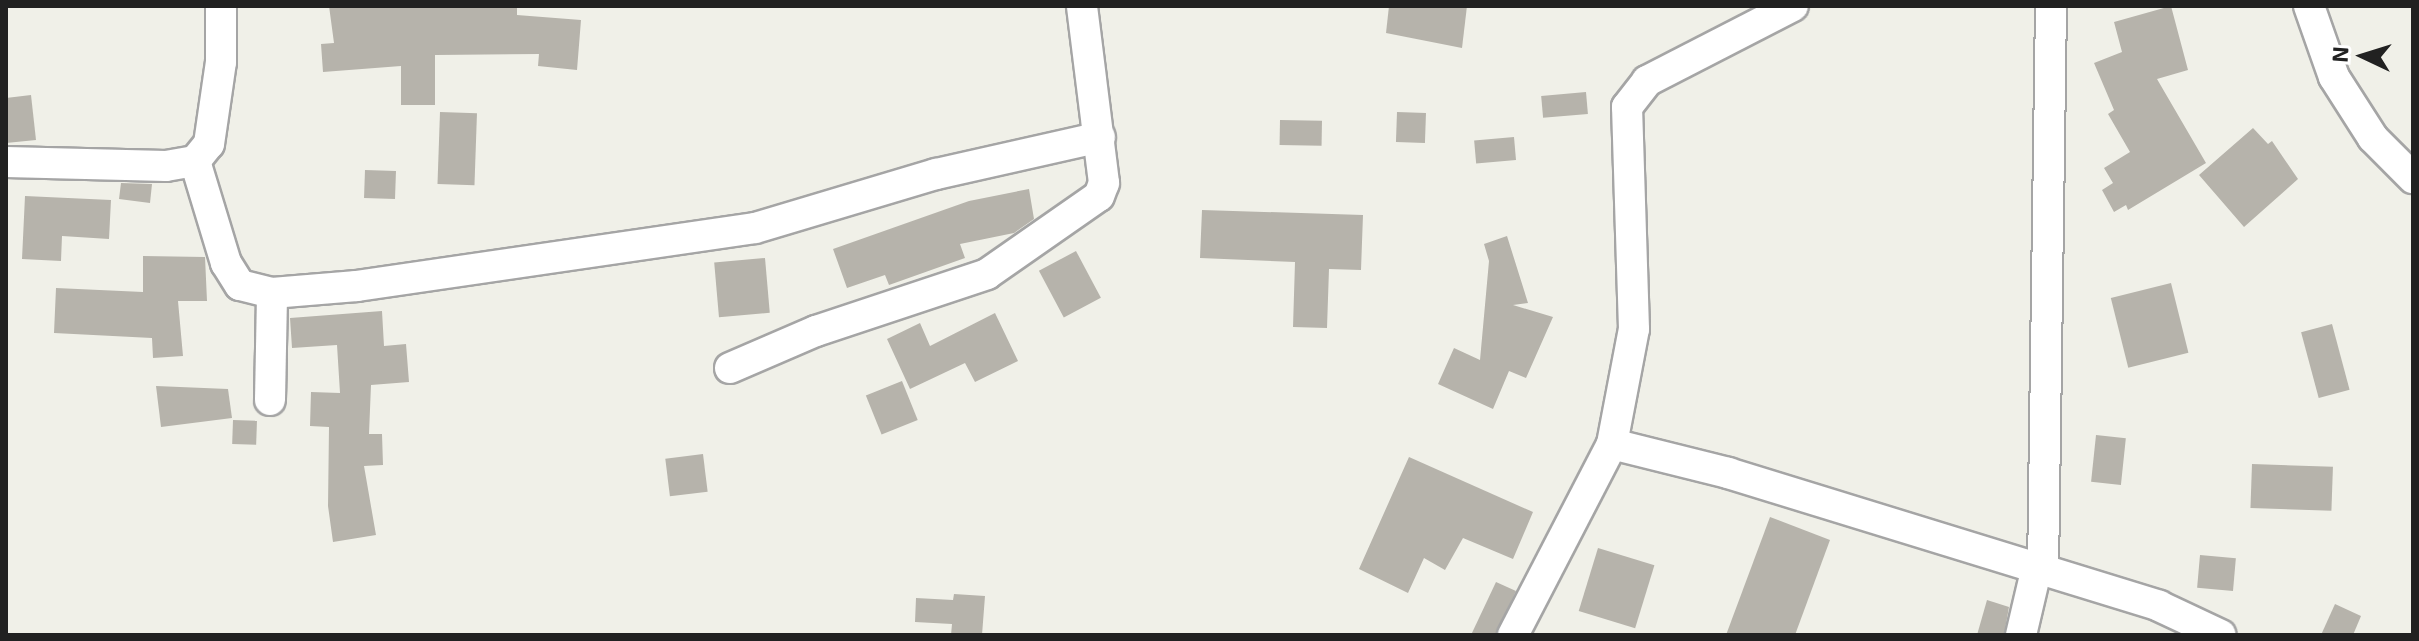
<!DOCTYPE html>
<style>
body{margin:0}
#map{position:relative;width:2419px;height:641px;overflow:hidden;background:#f0f0e8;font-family:"Exo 2",sans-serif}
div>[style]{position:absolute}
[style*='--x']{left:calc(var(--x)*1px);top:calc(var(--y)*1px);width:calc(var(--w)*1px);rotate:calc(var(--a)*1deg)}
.building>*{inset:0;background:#b6b3ab;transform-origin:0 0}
.roads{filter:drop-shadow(2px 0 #a5a5a5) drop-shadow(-2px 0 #a5a5a5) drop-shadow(0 2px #a5a5a5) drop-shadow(0 -2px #a5a5a5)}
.street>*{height:30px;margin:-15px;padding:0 15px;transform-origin:15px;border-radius:15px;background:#fff}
span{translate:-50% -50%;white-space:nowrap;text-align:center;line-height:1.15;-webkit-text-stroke:6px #fff;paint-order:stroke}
.frame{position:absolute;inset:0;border:8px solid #212121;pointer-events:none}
.north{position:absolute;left:2323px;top:16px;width:80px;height:80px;-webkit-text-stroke:6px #fff;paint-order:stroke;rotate:274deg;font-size:22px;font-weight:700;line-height:32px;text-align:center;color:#212121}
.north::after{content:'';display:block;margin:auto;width:28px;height:36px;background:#212121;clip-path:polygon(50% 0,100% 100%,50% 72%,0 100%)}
</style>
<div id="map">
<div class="building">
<i style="clip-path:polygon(329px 6px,517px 6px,517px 15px,581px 20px,577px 70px,538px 66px,539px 54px,435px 55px,435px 105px,401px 105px,401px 66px,323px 72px,321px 44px,334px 43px)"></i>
<i style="clip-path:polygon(1389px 6px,1467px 6px,1462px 48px,1386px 33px)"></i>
<i style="clip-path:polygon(2171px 6px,2188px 70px,2157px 79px,2206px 163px,2128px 210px,2126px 205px,2114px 212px,2102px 190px,2113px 183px,2104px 168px,2130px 152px,2108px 114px,2114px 110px,2094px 63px,2122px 52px,2114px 22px)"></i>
<i style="left:1586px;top:92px;width:22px;height:45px;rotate:85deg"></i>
<i style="clip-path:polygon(31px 95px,36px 140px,6px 143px,6px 98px)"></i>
<i style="left:440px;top:112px;width:37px;height:72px;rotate:2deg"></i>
<i style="left:1397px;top:112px;width:29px;height:30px;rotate:2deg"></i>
<i style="left:1280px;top:120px;width:42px;height:25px;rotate:1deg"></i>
<i style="clip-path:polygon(2253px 128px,2268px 144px,2272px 141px,2298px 179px,2244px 227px,2199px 175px)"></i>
<i style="left:1514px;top:137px;width:23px;height:40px;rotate:85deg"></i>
<i style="left:365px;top:170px;width:31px;height:28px;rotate:2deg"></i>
<i style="clip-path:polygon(121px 183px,152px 184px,150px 203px,119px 199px)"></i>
<i style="clip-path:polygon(1029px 189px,1034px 219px,1014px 233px,960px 244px,965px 258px,889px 285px,885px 275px,847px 288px,833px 249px,969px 201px)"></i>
<i style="clip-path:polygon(25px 196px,111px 200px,109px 239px,62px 236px,61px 261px,22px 259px)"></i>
<i style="clip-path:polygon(1202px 210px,1363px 215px,1361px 270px,1329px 269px,1327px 328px,1293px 327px,1295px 262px,1200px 258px)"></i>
<i style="clip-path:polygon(1507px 236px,1528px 303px,1513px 305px,1553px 317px,1526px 378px,1509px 371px,1493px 409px,1438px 384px,1454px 348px,1480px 360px,1489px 261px,1484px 244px)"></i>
<i style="left:1076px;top:251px;width:53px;height:42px;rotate:62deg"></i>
<i style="clip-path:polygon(143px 256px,205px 257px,207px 301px,178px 301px,183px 356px,153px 358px,152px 338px,54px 333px,56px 288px,143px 292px)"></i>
<i style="left:765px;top:258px;width:55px;height:51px;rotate:85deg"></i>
<i style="left:2171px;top:283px;width:72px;height:62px;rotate:76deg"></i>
<i style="clip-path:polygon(382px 311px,384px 346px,406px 344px,409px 382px,371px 385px,369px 434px,382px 434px,383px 465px,364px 466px,376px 535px,333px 542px,328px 506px,329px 427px,310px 426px,311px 392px,340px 393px,337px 345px,292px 348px,290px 318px)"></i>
<i style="clip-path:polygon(995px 313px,1018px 361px,975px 382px,965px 363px,910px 389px,887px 339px,920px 323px,930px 346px)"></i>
<i style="left:2332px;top:324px;width:68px;height:32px;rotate:75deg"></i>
<i style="left:902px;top:381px;width:42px;height:39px;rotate:68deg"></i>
<i style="clip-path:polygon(156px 386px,228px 389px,232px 418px,161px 427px)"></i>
<i style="left:233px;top:420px;width:24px;height:24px;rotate:2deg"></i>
<i style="left:2096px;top:435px;width:30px;height:47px;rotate:6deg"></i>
<i style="left:703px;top:454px;width:38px;height:38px;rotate:83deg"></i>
<i style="clip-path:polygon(1409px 457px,1533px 512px,1513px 559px,1463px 538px,1445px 570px,1424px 558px,1408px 593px,1359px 569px)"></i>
<i style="left:2252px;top:464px;width:81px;height:44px;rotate:2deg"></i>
<i style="clip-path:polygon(1770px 517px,1830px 540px,1795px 635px,1726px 635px)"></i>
<i style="left:1598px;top:548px;width:59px;height:66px;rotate:17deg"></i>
<i style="left:2200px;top:555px;width:36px;height:33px;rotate:5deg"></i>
<i style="clip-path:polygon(1496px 582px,1516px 591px,1495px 635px,1471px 635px)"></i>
<i style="clip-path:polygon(954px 594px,985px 596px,982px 635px,951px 635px,952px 624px,915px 622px,916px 598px,953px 600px)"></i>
<i style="clip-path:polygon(1987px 600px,2009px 607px,2004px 635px,1977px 635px)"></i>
<i style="clip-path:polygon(2335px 604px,2361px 616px,2353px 635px,2321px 635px)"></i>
</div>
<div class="roads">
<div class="street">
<i style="--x:2309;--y:6;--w:75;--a:70.6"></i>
<i style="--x:2334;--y:77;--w:72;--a:57.4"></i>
<i style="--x:2373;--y:138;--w:57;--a:45"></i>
<i style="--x:195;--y:161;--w:107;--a:73.1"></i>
<i style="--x:226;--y:263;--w:26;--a:58"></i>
<i style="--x:240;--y:285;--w:33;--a:14"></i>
<i style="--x:272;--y:293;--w:85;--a:-4.7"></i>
<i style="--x:357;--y:286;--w:402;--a:-8.3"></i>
<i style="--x:755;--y:228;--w:189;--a:-16.6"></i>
<i style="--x:936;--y:174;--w:168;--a:-12.7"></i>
<i style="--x:6;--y:162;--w:160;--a:1.4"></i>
<i style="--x:166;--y:166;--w:29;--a:-10"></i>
<i style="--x:195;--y:161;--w:22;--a:-51"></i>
<i style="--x:209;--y:144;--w:83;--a:-81.7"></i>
<i style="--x:221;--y:62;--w:56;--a:-90"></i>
<i style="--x:730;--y:368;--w:94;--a:-23.3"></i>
<i style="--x:816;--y:331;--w:180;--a:-18.4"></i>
<i style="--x:987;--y:274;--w:136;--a:-34.9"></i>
<i style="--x:1099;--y:196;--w:14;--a:-69"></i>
<i style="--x:1104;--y:183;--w:178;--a:-97.1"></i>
<i style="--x:270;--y:400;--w:107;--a:-88.9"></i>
<i style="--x:1612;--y:444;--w:120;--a:14"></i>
<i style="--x:1728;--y:473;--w:451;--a:17.1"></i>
<i style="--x:2159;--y:606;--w:68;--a:25.1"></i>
<i style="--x:2043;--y:571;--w:565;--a:-89.19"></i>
<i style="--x:1513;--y:635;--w:215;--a:-62.6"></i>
<i style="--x:1612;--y:444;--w:117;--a:-79.2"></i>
<i style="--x:1634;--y:329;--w:222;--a:-91.8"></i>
<i style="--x:1627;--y:107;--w:33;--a:-52"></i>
<i style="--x:1647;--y:81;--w:164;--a:-27.2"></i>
<i style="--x:2021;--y:635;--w:66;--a:-76.8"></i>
</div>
</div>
<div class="frame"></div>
<div class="north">N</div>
</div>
